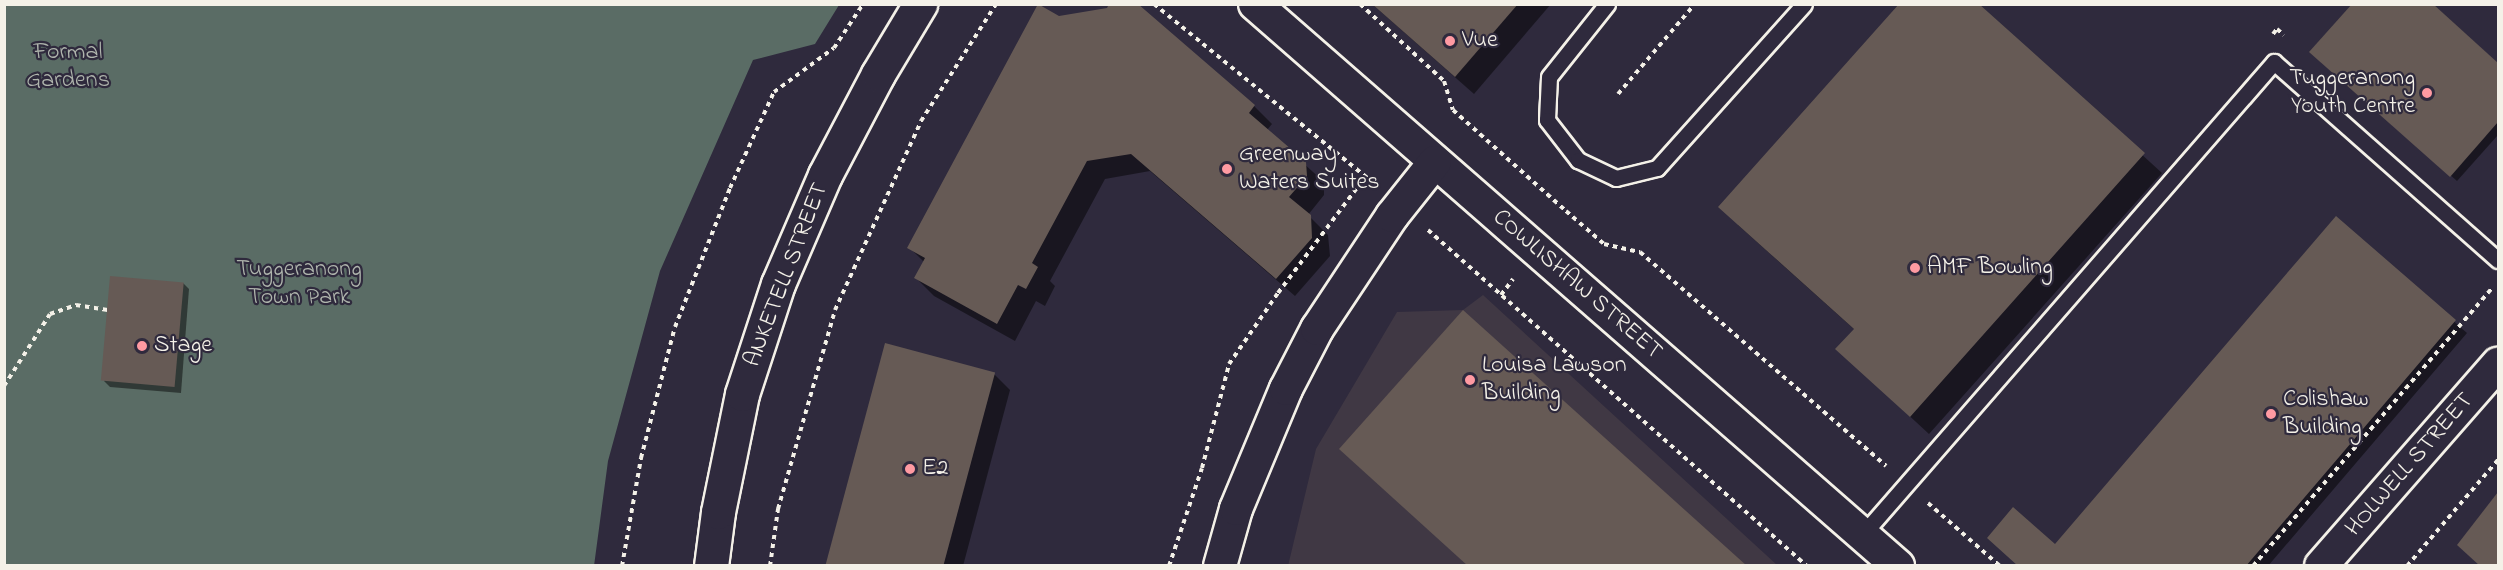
<!DOCTYPE html>
<style>
body{margin:0}
#map{position:relative;width:2503px;height:570px;overflow:hidden;background:#2f2a3d;font-family:"Indie Flower",sans-serif}
div>[style]{position:absolute}
[style*='--x']{left:calc(var(--x)*1px);top:calc(var(--y)*1px);width:calc(var(--w)*1px);rotate:calc(var(--a)*1deg)}
.built>*{inset:0;background:#403844}
.green>*{inset:0;background:#5a6c65}
.shadow>*{inset:0;background:#0007}
.building>*{inset:0;background:#665a55;transform-origin:0 0}
.path>*{height:4px;margin-top:-2px;transform-origin:0;background:repeating-linear-gradient(90deg,#f4f1e8 0 4.5px,transparent 0 9px)}
.roads{filter:drop-shadow(2px 0 #f4f1e8) drop-shadow(-2px 0 #f4f1e8) drop-shadow(0 2px #f4f1e8) drop-shadow(0 -2px #f4f1e8)}
.lane>*{height:15px;margin:-7.5px;padding:0 7.5px;transform-origin:7.5px;border-radius:7.5px;background:#2f2a3d}
.street>*{height:32px;margin:-16px;padding:0 16px;transform-origin:16px;border-radius:16px;background:#2f2a3d}
.secondary>*{height:33px;margin:-16.5px;padding:0 16.5px;transform-origin:16.5px;border-radius:16.5px;background:#2f2a3d}
.dots>*{width:16px;height:16px;translate:-50% -50%;box-sizing:border-box;border:3px solid #2f2a3d;border-radius:50%}
span{translate:-50% -50%;white-space:nowrap;text-align:center;line-height:1.15;-webkit-text-stroke:4.5px #2f2a3d;paint-order:stroke}
.poi-label{font-size:24px;color:#f4f1e8}
.left{translate:0 -50%;text-align:left}
.right{translate:-100% -50%;text-align:right}
.park-label{font-size:24px;color:#afb5ad}
.street-label{font-size:24px;color:#f4f1e8}
.frame{position:absolute;inset:0;border:6px solid #f4f1e8;pointer-events:none}
</style>
<div id="map">
<div class="built">
<i style="clip-path:polygon(1483px 295px,1777px 565px,1288px 566px,1316px 449px,1397px 312px,1463px 310px)"></i>
</div>
<div class="green">
<i style="clip-path:polygon(4px 5px,839px 5px,815px 44px,753px 60px,660px 271px,608px 461px,594px 566px,5px 565px)"></i>
</div>
<div class="shadow">
<i style="clip-path:polygon(1135px 4px,1254px 106px,1272px 124px,1267px 130px,1324px 182px,1324px 195px,1308px 215px,1328px 235px,1330px 256px,1295px 296px,1150px 171px,1105px 179px,1050px 281px,1055px 286px,1045px 306px,1036px 301px,1015px 341px,934px 296px,916px 278px,924px 262px,909px 247px,1059px 18px)"></i>
<i style="clip-path:polygon(1372px 4px,1551px 4px,1474px 94px)"></i>
<i style="clip-path:polygon(1977px 4px,2162px 173px,1929px 434px,1837px 349px,1855px 330px,1738px 225px)"></i>
<i style="clip-path:polygon(2431px 4px,2498px 65px,2498px 135px,2457px 181px,2317px 58px)"></i>
<i style="clip-path:polygon(2336px 218px,2467px 333px,2268px 566px,2019px 566px,2056px 546px)"></i>
<i style="clip-path:polygon(183px 283px,189px 289px,181px 393px,110px 387px,104px 381px)"></i>
<i style="clip-path:polygon(886px 345px,995px 375px,1010px 390px,963px 566px,827px 566px)"></i>
<i style="clip-path:polygon(2498px 495px,2498px 566px,2481px 566px,2459px 545px)"></i>
</div>
<div class="building">
<i style="clip-path:polygon(1038px 4px,1059px 16px,1107px 8px,1109px 4px,1138px 4px,1255px 105px,1249px 113px,1306px 162px,1307px 176px,1289px 197px,1311px 215px,1312px 238px,1276px 279px,1131px 154px,1087px 161px,1032px 263px,1038px 267px,1026px 289px,1018px 285px,997px 324px,914px 278px,925px 258px,907px 248px)"></i>
<i style="clip-path:polygon(1372px 4px,1518px 4px,1455px 77px)"></i>
<i style="clip-path:polygon(1899px 4px,1979px 4px,2145px 153px,1910px 417px,1835px 349px,1854px 329px,1718px 207px)"></i>
<i style="clip-path:polygon(2352px 4px,2433px 4px,2498px 63px,2498px 122px,2450px 177px,2309px 52px)"></i>
<i style="clip-path:polygon(2336px 216px,2456px 320px,2246px 566px,2018px 566px,1987px 538px,2013px 507px,2055px 544px)"></i>
<i style="left:110px;top:276px;width:74px;height:105px;rotate:5deg"></i>
<i style="clip-path:polygon(1463px 310px,1747px 566px,1468px 566px,1339px 449px)"></i>
<i style="left:885px;top:343px;width:114px;height:231px;rotate:15deg"></i>
<i style="clip-path:polygon(2498px 492px,2498px 566px,2480px 566px,2457px 545px)"></i>
</div>
<div class="path">
<i style="--x:1154;--y:4;--w:281;--a:39.2"></i>
<i style="--x:1360;--y:4;--w:114;--a:42.5"></i>
<i style="--x:1444;--y:81;--w:30;--a:73"></i>
<i style="--x:1453;--y:110;--w:152;--a:41.8"></i>
<i style="--x:1566;--y:211;--w:50;--a:41"></i>
<i style="--x:1604;--y:244;--w:37;--a:13"></i>
<i style="--x:1640;--y:252;--w:326;--a:41"></i>
<i style="--x:2273;--y:34;--w:6;--a:-51"></i>
<i style="--x:2277;--y:29;--w:9;--a:41"></i>
<i style="--x:1618;--y:94;--w:118;--a:-49.5"></i>
<i style="--x:1428;--y:230;--w:506;--a:41.56"></i>
<i style="--x:1501;--y:295;--w:20;--a:-53"></i>
<i style="--x:4;--y:386;--w:85;--a:-57.4"></i>
<i style="--x:50;--y:314;--w:28;--a:-19"></i>
<i style="--x:76;--y:305;--w:32;--a:9"></i>
<i style="--x:1928;--y:503;--w:96;--a:41.2"></i>
<i style="--x:622;--y:566;--w:110;--a:-80"></i>
<i style="--x:641;--y:458;--w:135;--a:-75.5"></i>
<i style="--x:675;--y:327;--w:149;--a:-68.4"></i>
<i style="--x:730;--y:188;--w:106;--a:-65.4"></i>
<i style="--x:774;--y:92;--w:74;--a:-36.3"></i>
<i style="--x:834;--y:48;--w:53;--a:-56.6"></i>
<i style="--x:770;--y:566;--w:58;--a:-82"></i>
<i style="--x:778;--y:509;--w:207;--a:-74"></i>
<i style="--x:835;--y:310;--w:208;--a:-65.5"></i>
<i style="--x:921;--y:121;--w:139;--a:-57.3"></i>
<i style="--x:1169;--y:566;--w:103;--a:-71.4"></i>
<i style="--x:1202;--y:468;--w:107;--a:-75.4"></i>
<i style="--x:1229;--y:364;--w:86;--a:-55.4"></i>
<i style="--x:1278;--y:293;--w:146;--a:-53.1"></i>
<i style="--x:2253;--y:566;--w:368;--a:-49.3"></i>
<i style="--x:2407;--y:566;--w:140;--a:-49.4"></i>
</div>
<div class="roads">
<div class="lane">
<i style="--x:1607;--y:4;--w:93;--a:128.5"></i>
<i style="--x:1549;--y:77;--w:43;--a:92.7"></i>
<i style="--x:1547;--y:120;--w:51;--a:52.2"></i>
<i style="--x:1578;--y:160;--w:42;--a:25.3"></i>
<i style="--x:1616;--y:178;--w:42;--a:-13.7"></i>
<i style="--x:1657;--y:168;--w:220;--a:-48.1"></i>
<i style="--x:1863;--y:534;--w:626;--a:-48.95"></i>
<i style="--x:2274;--y:62;--w:299;--a:41.5"></i>
</div>
<div class="street">
<i style="--x:1255;--y:4;--w:854;--a:41.15"></i>
<i style="--x:1220;--y:566;--w:59;--a:-74.3"></i>
<i style="--x:1236;--y:509;--w:130;--a:-67.4"></i>
<i style="--x:1286;--y:389;--w:68;--a:-62.7"></i>
<i style="--x:1317;--y:329;--w:136;--a:-56.4"></i>
<i style="--x:1392;--y:216;--w:69;--a:-51.5"></i>
<i style="--x:2321;--y:566;--w:269;--a:-48.8"></i>
</div>
<div class="secondary">
<i style="--x:711;--y:566;--w:54;--a:-82.6"></i>
<i style="--x:718;--y:512;--w:120;--a:-78.5"></i>
<i style="--x:742;--y:394;--w:116;--a:-71.9"></i>
<i style="--x:778;--y:284;--w:119;--a:-66.7"></i>
<i style="--x:825;--y:175;--w:114;--a:-62.3"></i>
<i style="--x:878;--y:74;--w:82;--a:-59"></i>
</div>
</div>
<div class="dots">
<i style="left:1450px;top:41px;background:#ff9aa2"></i>
<i style="left:2427px;top:93px;background:#ff9aa2"></i>
<i style="left:1227px;top:169px;background:#ff9aa2"></i>
<i style="left:1915px;top:268px;background:#ff9aa2"></i>
<i style="left:142px;top:346px;background:#ff9aa2"></i>
<i style="left:1470px;top:380px;background:#ff9aa2"></i>
<i style="left:2271px;top:414px;background:#ff9aa2"></i>
<i style="left:910px;top:469px;background:#ff9aa2"></i>
</div>
<div class="poi-label">
<span class="left" style="left:1462px;top:41px">Vue</span>
<span class="right" style="left:2415px;top:93px">Tuggeranong<br>Youth Centre</span>
<span class="left" style="left:1239px;top:169px">Greenway<br>Waters Suites</span>
<span class="left" style="left:1927px;top:268px">AMF Bowling</span>
<span class="left" style="left:154px;top:346px">Stage</span>
<span class="left" style="left:1482px;top:380px">Louisa Lawson<br>Building</span>
<span class="left" style="left:2283px;top:414px">Colishaw<br>Building</span>
<span class="left" style="left:922px;top:469px">E2</span>
</div>
<div class="park-label">
<span style="left:68px;top:67px">Formal<br>Gardens</span>
<span style="left:299px;top:284px">Tuggeranong<br>Town Park</span>
</div>
<div class="street-label">
<span style="left:787px;top:275px;rotate:-69deg">ANKETELL STREET</span>
<span style="left:1577px;top:285px;rotate:41deg">COWLISHAW STREET</span>
<span style="left:2410px;top:465px;rotate:-49deg">HOLWELL STREET</span>
</div>
<div class="frame"></div>
</div>
